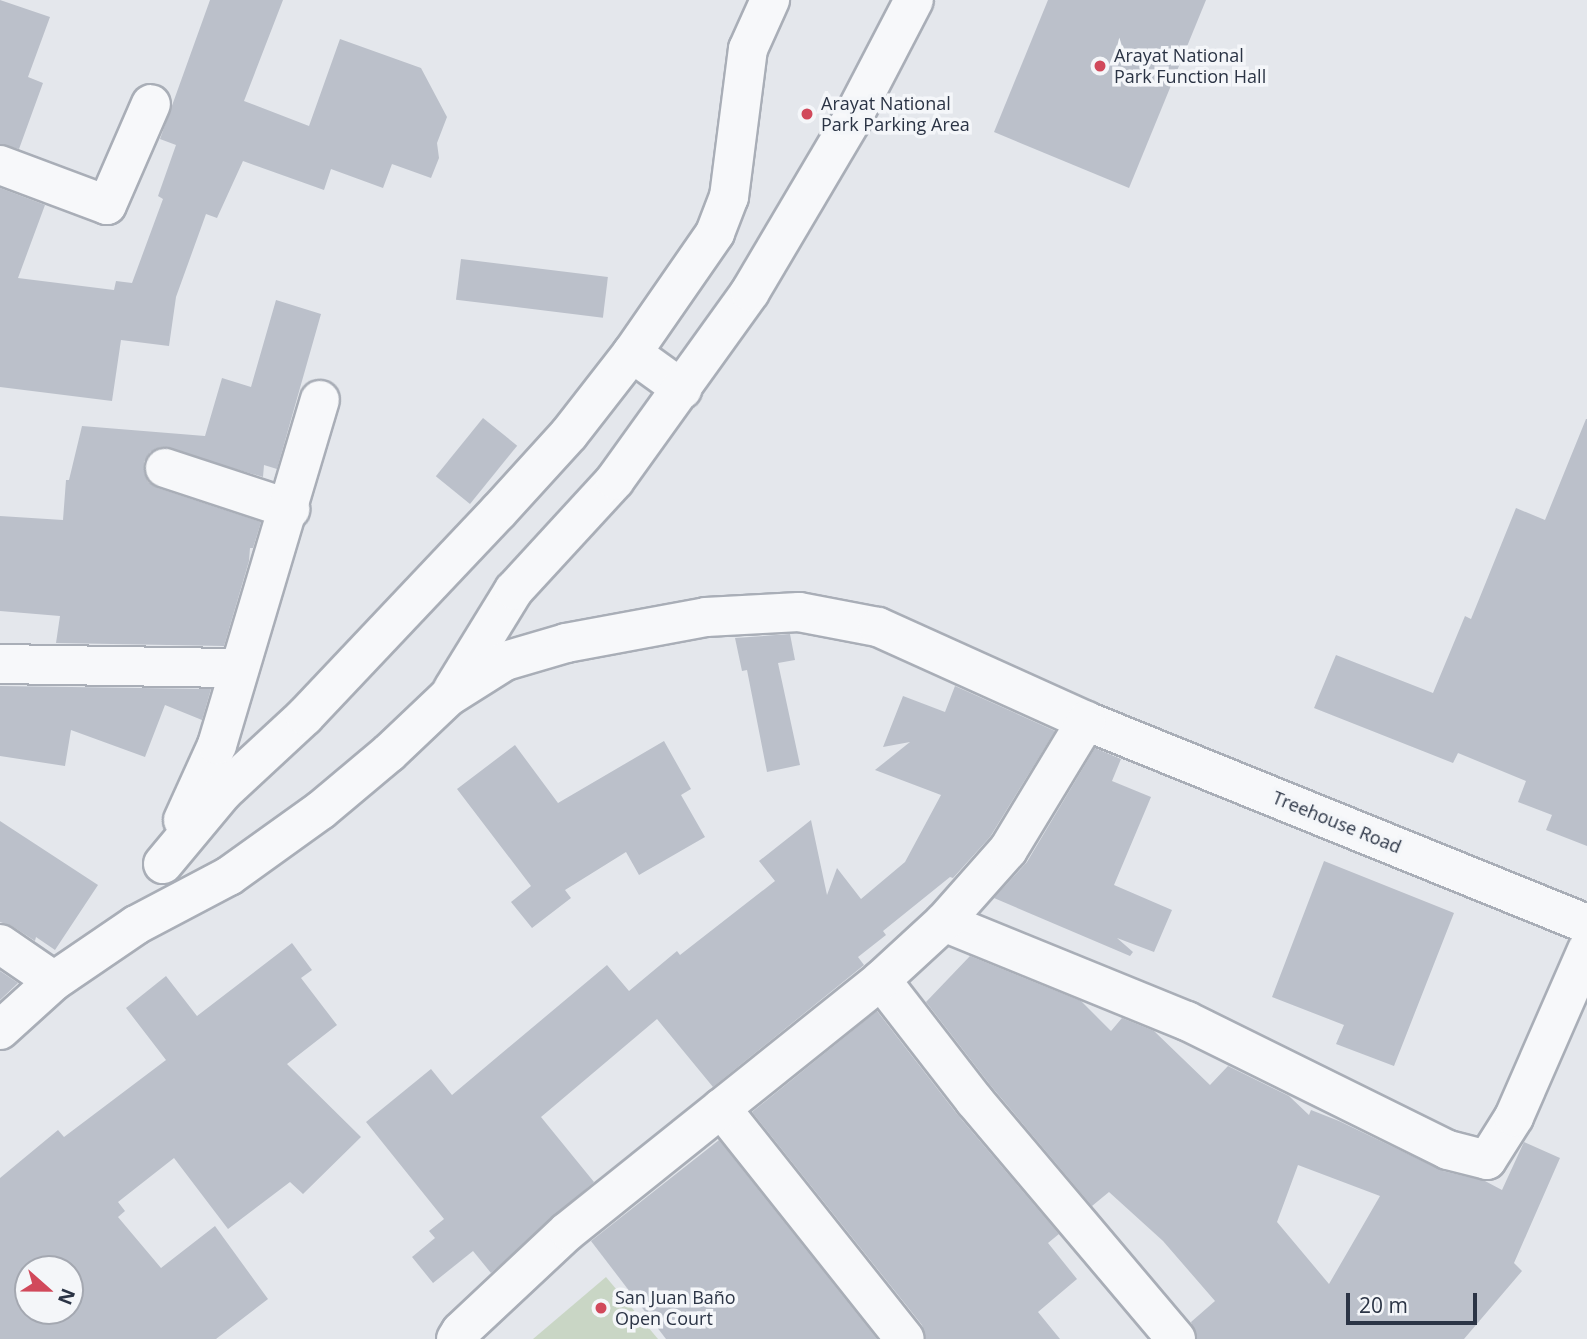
<!DOCTYPE html>
<meta charset="utf-8">
<style>
body{margin:0}
#map{position:relative;width:1587px;height:1339px;overflow:hidden;background:#e4e7ec;font-family:"Open Sans",sans-serif}
div>[style]{position:absolute}
[style*='--x']{left:calc(var(--x)*1px);top:calc(var(--y)*1px);width:calc(var(--w)*1px);rotate:calc(var(--a)*1deg)}
.green>*{inset:0;background:#c9d6c5}
.building>*{inset:0;background:#bbc0ca;transform-origin:0 0}
.roads{filter:drop-shadow(2px 0 #a9aeb7) drop-shadow(-2px 0 #a9aeb7) drop-shadow(0 2px #a9aeb7) drop-shadow(0 -2px #a9aeb7)}
.minor>*{height:38px;margin:-19px;padding:0 19px;transform-origin:19px;border-radius:19px;background:#f7f8fa}
.dots>*{width:19px;height:19px;translate:-50% -50%;box-sizing:border-box;border:4px solid #f4f6f9;border-radius:50%}
span{translate:-50% -50%;white-space:nowrap;text-align:center;line-height:1.15;-webkit-text-stroke:7px #f4f6f9;paint-order:stroke}
.poi-label{font-size:18px;color:#2b3445}
.left{translate:0 -50%;text-align:left}
.street-label{font-size:18px;color:#2b3445}
.north{position:absolute;left:14px;top:1255px;width:70px;height:70px;box-sizing:border-box;background:#f4f6f9;border:2px solid #a4a8b1;border-radius:50%;rotate:111deg;font-size:19px;font-weight:700;line-height:28px;text-align:center;color:#2b3445}
.north::after{content:'';display:block;margin:auto;width:24px;height:32px;background:#d1495b;clip-path:polygon(50% 0,100% 100%,50% 72%,0 100%)}
.scale{position:absolute;left:1346px;top:1293px;width:131px;height:32px;box-sizing:border-box;border:4px solid #2b3445;border-top:0;padding-left:9px;font-size:21px;line-height:24px;white-space:nowrap;color:#2b3445;-webkit-text-stroke:5px #f4f6f9;paint-order:stroke}
</style>
<div id="map">
<div class="green">
<i style="clip-path:polygon(606px 1277px,658px 1339px,533px 1339px)"></i>
</div>
<div class="building">
<i style="clip-path:polygon(0 0,50px 17px,28px 77px,43px 83px,19px 149px,0 144px)"></i>
<i style="clip-path:polygon(210px 0,283px 0,244px 101px,309px 126px,340px 39px,421px 68px,447px 117px,437px 143px,439px 158px,431px 178px,392px 164px,383px 188px,331px 169px,324px 190px,243px 161px,217px 218px,206px 214px,176px 297px,169px 346px,121px 340px,112px 401px,0 387px,0 188px,45px 205px,18px 278px,114px 290px,116px 281px,132px 283px,163px 199px,158px 196px,176px 145px,160px 139px)"></i>
<i style="clip-path:polygon(1048px 0,1206px 0,1129px 188px,994px 132px)"></i>
<i style="left:461px;top:259px;width:148px;height:41px;rotate:7deg"></i>
<i style="clip-path:polygon(276px 300px,321px 314px,277px 469px,264px 465px,263px 477px,161px 447px,150px 452px,144px 462px,144px 472px,148px 482px,158px 488px,261px 522px,253px 548px,250px 548px,249px 561px,224px 646px,56px 643px,60px 616px,0 611px,0 516px,63px 520px,66px 480px,69px 480px,82px 426px,205px 436px,222px 378px,251px 387px)"></i>
<i style="left:483px;top:418px;width:44px;height:75px;rotate:39deg"></i>
<i style="clip-path:polygon(1586px 419px,1587px 419px,1587px 846px,1546px 830px,1552px 815px,1518px 802px,1526px 781px,1458px 753px,1453px 763px,1314px 708px,1336px 655px,1433px 693px,1465px 616px,1471px 619px,1516px 508px,1545px 520px)"></i>
<i style="clip-path:polygon(790px 634px,795px 660px,778px 663px,800px 765px,767px 772px,747px 670px,742px 671px,735px 638px)"></i>
<i style="clip-path:polygon(0 686px,211px 689px,202px 720px,165px 705px,145px 757px,71px 730px,65px 766px,0 756px)"></i>
<i style="clip-path:polygon(955px 686px,1055px 731px,990px 837px,953px 878px,950px 877px,883px 931px,886px 935px,858px 957px,864px 965px,713px 1087px,657px 1019px,541px 1117px,594px 1182px,491px 1273px,473px 1251px,433px 1283px,412px 1257px,435px 1238px,429px 1231px,444px 1219px,366px 1122px,431px 1069px,452px 1095px,607px 965px,629px 991px,677px 951px,680px 955px,775px 881px,759px 861px,811px 820px,827px 895px,837px 868px,861px 899px,905px 862px,941px 795px,875px 770px,910px 742px,883px 747px,903px 696px,945px 712px)"></i>
<i style="clip-path:polygon(664px 741px,691px 789px,681px 795px,705px 837px,639px 875px,626px 852px,565px 890px,571px 898px,532px 928px,511px 902px,531px 886px,457px 789px,515px 745px,558px 803px)"></i>
<i style="clip-path:polygon(1095px 748px,1121px 759px,1112px 781px,1151px 797px,1114px 885px,1172px 910px,1154px 952px,1117px 938px,1133px 952px,1130px 956px,994px 898px,1027px 862px)"></i>
<i style="clip-path:polygon(0 821px,98px 885px,55px 950px,36px 937px,35px 941px,12px 926px,0 922px)"></i>
<i style="clip-path:polygon(1324px 861px,1454px 913px,1394px 1066px,1336px 1044px,1344px 1025px,1272px 997px)"></i>
<i style="clip-path:polygon(evenodd,292px 943px,312px 970px,301px 978px,337px 1025px,287px 1064px,361px 1137px,303px 1194px,290px 1182px,228px 1229px,174px 1158px,118px 1202px,125px 1211px,118px 1217px,161px 1268px,215px 1226px,268px 1299px,216px 1339px,0 1339px,0 1178px,58px 1130px,64px 1137px,166px 1060px,126px 1008px,166px 976px,197px 1016px,292px 943px,28px 1269px,70px 1269px,70px 1311px,28px 1311px,28px 1269px)"></i>
<i style="clip-path:polygon(evenodd,970px 956px,1081px 1001px,1111px 1031px,1122px 1018px,1154px 1031px,1210px 1085px,1228px 1066px,1289px 1096px,1309px 1115px,1311px 1110px,1339px 1121px,1443px 1171px,1485px 1181px,1502px 1190px,1524px 1142px,1560px 1158px,1514px 1263px,1522px 1271px,1464px 1339px,1197px 1339px,1191px 1322px,1215px 1301px,1163px 1241px,1109px 1192px,1092px 1206px,991px 1086px,926px 1002px,970px 956px,1298px 1165px,1380px 1196px,1329px 1284px,1277px 1222px,1298px 1165px)"></i>
<i style="clip-path:polygon(0 971px,18px 983px,0 1000px)"></i>
<i style="clip-path:polygon(877px 1011px,957px 1114px,1059px 1234px,1048px 1243px,1077px 1279px,1038px 1312px,1060px 1339px,926px 1339px,922px 1325px,752px 1112px)"></i>
<i style="clip-path:polygon(719px 1140px,877px 1339px,666px 1339px,591px 1241px)"></i>
</div>
<div class="roads">
<div class="minor">
<i style="--x:0;--y:165;--w:114;--a:20.5"></i>
<i style="--x:107;--y:205;--w:110;--a:-66.5"></i>
<i style="--x:632;--y:353;--w:62;--a:35.8"></i>
<i style="--x:165;--y:468;--w:132;--a:18.2"></i>
<i style="--x:0;--y:664;--w:239;--a:1"></i>
<i style="--x:453;--y:689;--w:116;--a:-58.4"></i>
<i style="--x:514;--y:590;--w:149;--a:-47.4"></i>
<i style="--x:615;--y:480;--w:231;--a:-54.3"></i>
<i style="--x:750;--y:292;--w:199;--a:-59.4"></i>
<i style="--x:851;--y:121;--w:136;--a:-62.5"></i>
<i style="--x:183;--y:820;--w:82;--a:-65.6"></i>
<i style="--x:217;--y:745;--w:360;--a:-73.4"></i>
<i style="--x:163;--y:864;--w:94;--a:-50.2"></i>
<i style="--x:223;--y:792;--w:112;--a:-42.8"></i>
<i style="--x:305;--y:716;--w:281;--a:-46.6"></i>
<i style="--x:498;--y:512;--w:105;--a:-47.7"></i>
<i style="--x:569;--y:434;--w:103;--a:-52.1"></i>
<i style="--x:632;--y:353;--w:146;--a:-55.3"></i>
<i style="--x:715;--y:233;--w:39;--a:-69"></i>
<i style="--x:729;--y:197;--w:149;--a:-82.7"></i>
<i style="--x:748;--y:49;--w:54;--a:-65.8"></i>
<i style="--x:944;--y:922;--w:262;--a:22.2"></i>
<i style="--x:1187;--y:1021;--w:291;--a:26.3"></i>
<i style="--x:1448;--y:1150;--w:40;--a:14.4"></i>
<i style="--x:1487;--y:1160;--w:51;--a:-57.9"></i>
<i style="--x:1514;--y:1117;--w:182;--a:-66.4"></i>
<i style="--x:0;--y:944;--w:65;--a:34.4"></i>
<i style="--x:881;--y:980;--w:152;--a:52.2"></i>
<i style="--x:974;--y:1100;--w:313;--a:49.8"></i>
<i style="--x:0;--y:1030;--w:73;--a:-42.2"></i>
<i style="--x:54;--y:981;--w:99;--a:-34.3"></i>
<i style="--x:136;--y:925;--w:105;--a:-27.8"></i>
<i style="--x:229;--y:876;--w:113;--a:-35.7"></i>
<i style="--x:321;--y:810;--w:89;--a:-40"></i>
<i style="--x:389;--y:753;--w:81;--a:-43.5"></i>
<i style="--x:448;--y:697;--w:67;--a:-32.3"></i>
<i style="--x:505;--y:661;--w:64;--a:-16.4"></i>
<i style="--x:566;--y:643;--w:142;--a:-10.5"></i>
<i style="--x:706;--y:617;--w:93;--a:-3.1"></i>
<i style="--x:799;--y:612;--w:80;--a:10.8"></i>
<i style="--x:878;--y:627;--w:228;--a:24.3"></i>
<i style="--x:1086;--y:721;--w:541;--a:22.06"></i>
<i style="--x:721;--y:1108;--w:295;--a:51.5"></i>
<i style="--x:456;--y:1339;--w:9;--a:-58"></i>
<i style="--x:461;--y:1331;--w:146;--a:-43.1"></i>
<i style="--x:568;--y:1231;--w:401;--a:-38.7"></i>
<i style="--x:881;--y:980;--w:86;--a:-42.6"></i>
<i style="--x:944;--y:922;--w:96;--a:-48.4"></i>
<i style="--x:1008;--y:850;--w:151;--a:-58.8"></i>
</div>
</div>
<div class="dots">
<i style="left:1100px;top:66px;background:#d1495b"></i>
<i style="left:807px;top:114px;background:#d1495b"></i>
<i style="left:601px;top:1308px;background:#d1495b"></i>
</div>
<div class="poi-label">
<span class="left" style="left:1114px;top:66px">Arayat National<br>Park Function Hall</span>
<span class="left" style="left:821px;top:114px">Arayat National<br>Park Parking Area</span>
<span class="left" style="left:615px;top:1308px">San Juan Baño<br>Open Court</span>
</div>
<div class="street-label">
<span style="left:1337px;top:822px;rotate:22deg">Treehouse Road</span>
</div>
<div class="north">N</div>
<div class="scale">20 m</div>
</div>
